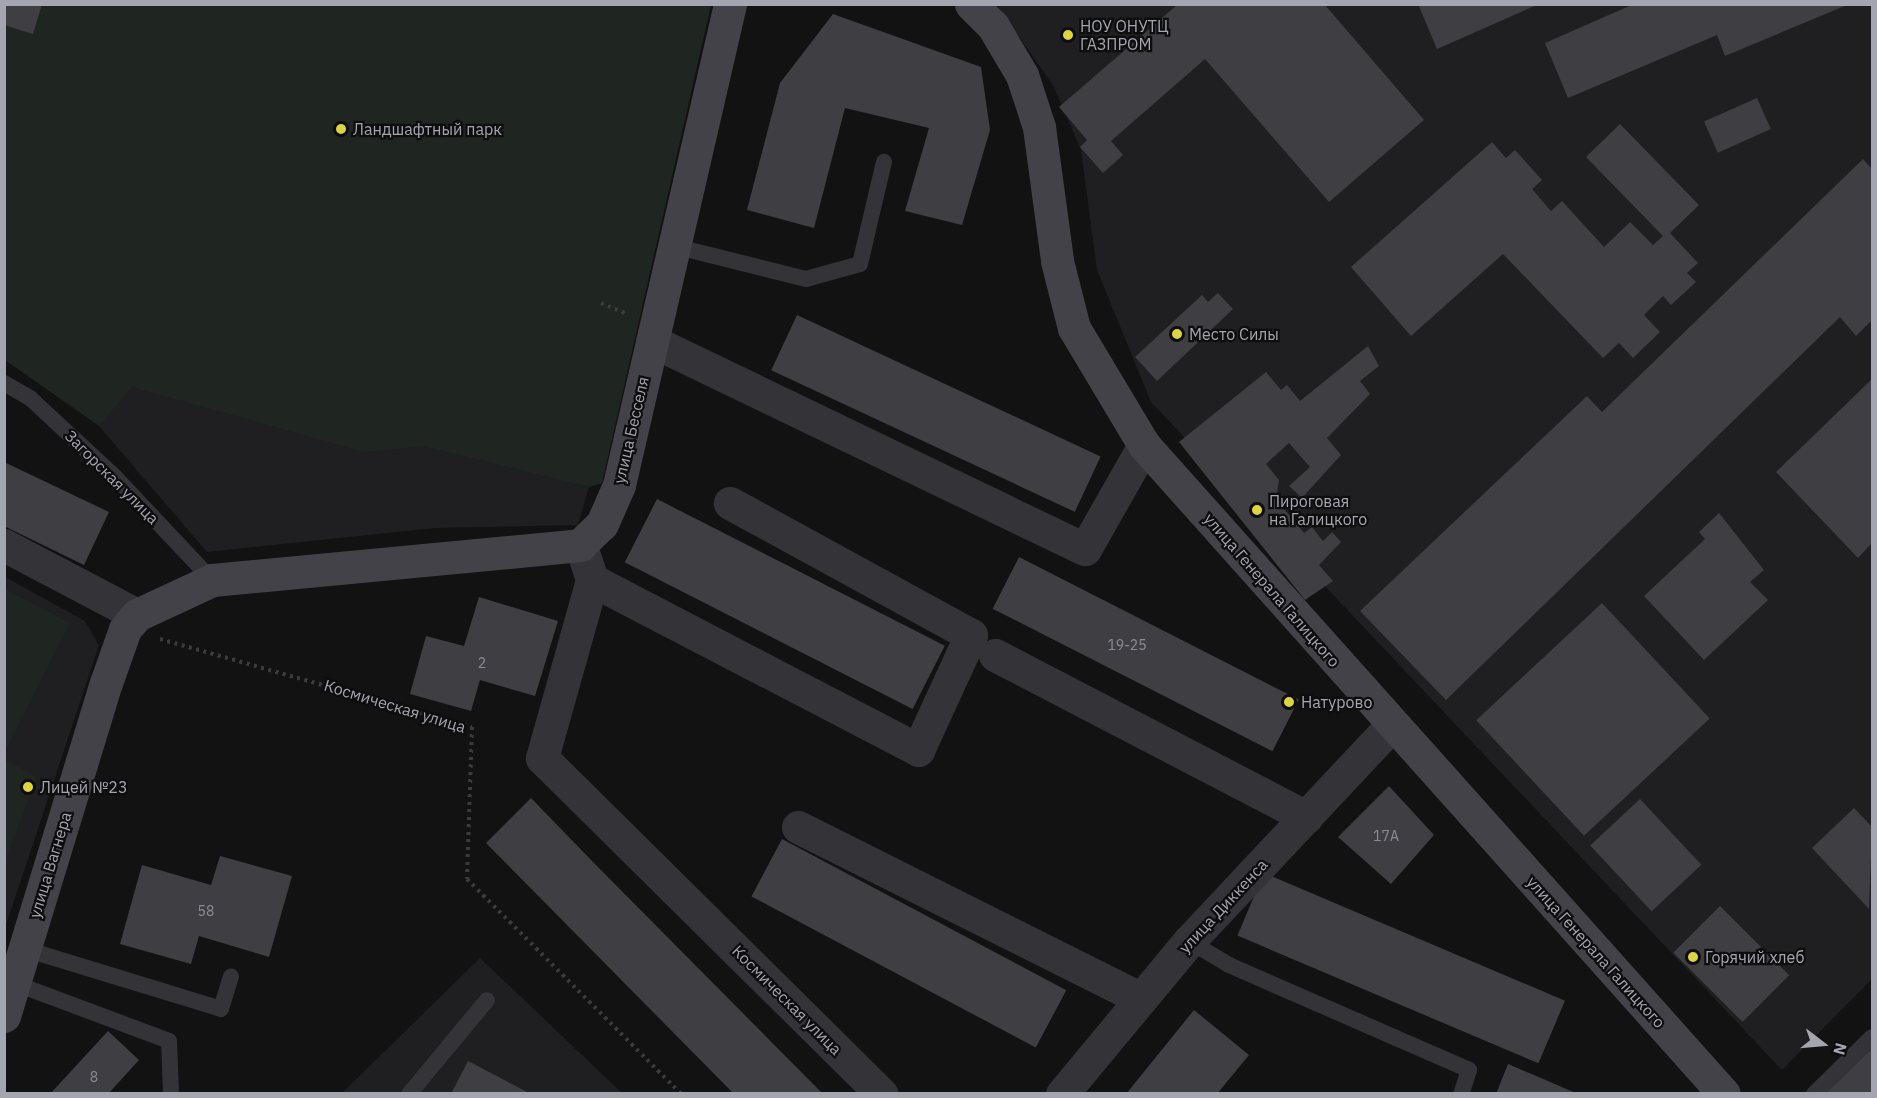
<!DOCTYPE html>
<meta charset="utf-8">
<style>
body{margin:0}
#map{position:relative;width:1877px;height:1098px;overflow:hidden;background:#121213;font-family:"IBM Plex Sans",sans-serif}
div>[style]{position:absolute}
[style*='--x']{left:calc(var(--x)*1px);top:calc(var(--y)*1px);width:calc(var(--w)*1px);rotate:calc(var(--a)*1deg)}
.built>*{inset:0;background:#1f1e20}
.green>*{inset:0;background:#1f2622}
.building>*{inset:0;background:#3f3f43;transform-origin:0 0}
.path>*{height:4px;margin-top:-2px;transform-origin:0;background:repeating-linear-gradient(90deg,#3a3a3f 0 3px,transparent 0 7.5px)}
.lane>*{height:16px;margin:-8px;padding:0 8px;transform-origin:8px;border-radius:8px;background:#343338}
.street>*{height:33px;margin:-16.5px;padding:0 16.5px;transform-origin:16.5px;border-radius:16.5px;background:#343338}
.secondary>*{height:33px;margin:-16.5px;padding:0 16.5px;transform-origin:16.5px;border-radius:16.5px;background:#424248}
.dots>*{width:16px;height:16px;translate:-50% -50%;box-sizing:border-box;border:3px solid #0d0d0e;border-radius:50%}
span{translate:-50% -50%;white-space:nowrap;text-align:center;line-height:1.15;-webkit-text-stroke:4.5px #0d0d0e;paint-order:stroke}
.number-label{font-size:14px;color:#8c8c96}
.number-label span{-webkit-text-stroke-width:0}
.poi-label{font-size:16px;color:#a5a5b2}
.left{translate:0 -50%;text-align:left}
.street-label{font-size:16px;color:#a5a5b2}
.frame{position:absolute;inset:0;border:6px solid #a5a5b2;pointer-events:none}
.north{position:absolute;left:1793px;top:1014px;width:60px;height:60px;-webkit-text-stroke:4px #0d0d0e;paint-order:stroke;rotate:106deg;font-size:16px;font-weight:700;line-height:24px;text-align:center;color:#a5a5b2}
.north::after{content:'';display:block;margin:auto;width:21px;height:27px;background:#a5a5b2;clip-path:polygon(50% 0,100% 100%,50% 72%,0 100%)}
</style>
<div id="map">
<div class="built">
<i style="clip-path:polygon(997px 5px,1872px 5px,1872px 979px,1782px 1070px,1151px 402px,1097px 270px,1081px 150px,1054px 87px)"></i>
<i style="clip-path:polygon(123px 360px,589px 487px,578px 525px,435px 528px,207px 552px,99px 426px)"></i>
<i style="clip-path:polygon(5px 577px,85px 621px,99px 645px,5px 928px)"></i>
<i style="clip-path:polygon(480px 958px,622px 1093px,341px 1094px)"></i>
</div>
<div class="green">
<i style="clip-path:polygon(5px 5px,711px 5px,602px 483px,589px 487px,424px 446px,365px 452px,132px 387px,99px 426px,5px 360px)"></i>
<i style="clip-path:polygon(5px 589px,70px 623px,8px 746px,4px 745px)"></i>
<i style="clip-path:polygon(5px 760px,37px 777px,5px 861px)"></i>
</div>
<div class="building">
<i style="clip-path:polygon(4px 4px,42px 4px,33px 34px,4px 25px)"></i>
<i style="clip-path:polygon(1418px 4px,1539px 4px,1437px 49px)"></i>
<i style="clip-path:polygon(1634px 4px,1847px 4px,1847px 5px,1725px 56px,1717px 35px,1568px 98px,1545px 43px)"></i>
<i style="clip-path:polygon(1177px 5px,1325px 5px,1424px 120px,1329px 202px,1205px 59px,1111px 141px,1123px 155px,1103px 173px,1080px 147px,1087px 140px,1059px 107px)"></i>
<i style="clip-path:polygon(833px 14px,981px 67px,990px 130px,962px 225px,905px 211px,929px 128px,845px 108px,814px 228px,747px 210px,780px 83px)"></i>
<i style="left:1757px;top:98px;width:34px;height:58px;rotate:66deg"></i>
<i style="clip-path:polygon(1620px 124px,1699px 205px,1670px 233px,1698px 263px,1687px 273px,1696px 282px,1671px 305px,1663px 296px,1644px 315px,1660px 332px,1633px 358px,1619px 343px,1603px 358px,1503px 254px,1411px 336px,1351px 267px,1492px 142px,1506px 158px,1515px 150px,1542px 180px,1532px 189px,1551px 211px,1562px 201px,1604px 247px,1630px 222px,1653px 245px,1663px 236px,1586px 157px)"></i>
<i style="clip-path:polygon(1863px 159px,1872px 169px,1872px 320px,1856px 336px,1840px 317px,1446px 700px,1360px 611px,1587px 396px,1602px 412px)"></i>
<i style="clip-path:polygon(1218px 293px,1233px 309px,1157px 381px,1135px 357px,1202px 295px,1208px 302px)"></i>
<i style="left:797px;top:315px;width:335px;height:61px;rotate:25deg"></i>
<i style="clip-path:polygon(1368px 346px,1379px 366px,1360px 381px,1370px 394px,1327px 438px,1341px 455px,1302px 498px,1289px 486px,1310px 467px,1289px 443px,1266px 464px,1279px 480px,1276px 499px,1304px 533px,1312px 527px,1323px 541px,1332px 532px,1341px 542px,1319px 565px,1333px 581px,1305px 600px,1179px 442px,1266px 372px,1281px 390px,1287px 385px,1300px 401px)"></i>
<i style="clip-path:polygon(1872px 379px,1872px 543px,1858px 558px,1776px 472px)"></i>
<i style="clip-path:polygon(4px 462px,109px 512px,84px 565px,4px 526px)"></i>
<i style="left:657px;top:499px;width:323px;height:71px;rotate:27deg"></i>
<i style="clip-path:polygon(1719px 513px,1764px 570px,1750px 582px,1768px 600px,1704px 660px,1644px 596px,1705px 539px,1699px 532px)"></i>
<i style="left:1019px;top:557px;width:314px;height:58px;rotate:27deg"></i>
<i style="clip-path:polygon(479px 597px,558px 621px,535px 696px,480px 680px,471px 711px,410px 694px,426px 636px,464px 646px)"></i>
<i style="left:1602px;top:603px;width:158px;height:172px;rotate:47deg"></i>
<i style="clip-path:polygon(1389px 786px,1434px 835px,1391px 884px,1338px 837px)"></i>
<i style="clip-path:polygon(531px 798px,593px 862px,823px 1094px,734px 1094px,486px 843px)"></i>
<i style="left:1640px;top:799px;width:90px;height:68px;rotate:47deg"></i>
<i style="clip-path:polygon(1854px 808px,1872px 827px,1869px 909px,1812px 848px)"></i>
<i style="left:782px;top:839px;width:322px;height:65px;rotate:28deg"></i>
<i style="clip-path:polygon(220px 856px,292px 876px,269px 957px,199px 936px,191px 964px,120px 944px,142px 865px,211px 885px)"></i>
<i style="left:1264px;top:873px;width:327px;height:68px;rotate:23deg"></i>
<i style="left:1720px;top:906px;width:98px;height:66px;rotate:45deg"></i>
<i style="clip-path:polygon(1194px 1010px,1249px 1055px,1217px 1094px,1126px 1094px)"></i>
<i style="clip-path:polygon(108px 1031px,139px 1060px,108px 1094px,50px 1094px)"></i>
<i style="clip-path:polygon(1872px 1048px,1872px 1094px,1825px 1094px)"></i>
<i style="clip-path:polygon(468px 1061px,527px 1092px,526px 1094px,451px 1094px)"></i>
<i style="clip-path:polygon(1508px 1064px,1578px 1094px,1496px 1094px)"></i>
</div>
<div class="path">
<i style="--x:601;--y:303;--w:28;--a:23"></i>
<i style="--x:160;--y:639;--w:324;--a:15.8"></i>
<i style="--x:472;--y:727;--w:152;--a:91.9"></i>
<i style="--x:467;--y:879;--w:303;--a:45.1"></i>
</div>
<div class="lane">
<i style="--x:674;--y:246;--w:136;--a:14"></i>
<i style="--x:806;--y:279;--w:56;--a:-15.5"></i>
<i style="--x:860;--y:264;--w:105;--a:-76.8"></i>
<i style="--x:4;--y:383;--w:30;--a:30"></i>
<i style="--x:30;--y:398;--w:116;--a:42.9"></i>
<i style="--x:115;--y:477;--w:141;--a:46.7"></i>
<i style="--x:1189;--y:941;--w:47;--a:31"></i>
<i style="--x:1229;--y:965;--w:262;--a:23.6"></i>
<i style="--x:1469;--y:1070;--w:25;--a:108"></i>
<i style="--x:25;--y:949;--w:205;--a:17"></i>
<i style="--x:221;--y:1009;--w:34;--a:-73"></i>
<i style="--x:14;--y:983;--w:165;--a:20.5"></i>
<i style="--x:169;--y:1041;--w:53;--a:87.8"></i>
<i style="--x:409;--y:1094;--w:122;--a:-50.3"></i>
<i style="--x:1814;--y:1094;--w:81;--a:-44.5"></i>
</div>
<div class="street">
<i style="--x:652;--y:341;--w:480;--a:25.7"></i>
<i style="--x:1085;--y:549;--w:120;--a:-60.4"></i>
<i style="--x:4;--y:545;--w:150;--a:27.8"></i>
<i style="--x:585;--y:558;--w:23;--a:72"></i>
<i style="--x:592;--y:580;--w:185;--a:105.7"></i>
<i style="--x:542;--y:758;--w:478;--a:44.7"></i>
<i style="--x:592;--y:580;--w:368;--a:27.5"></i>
<i style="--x:918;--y:750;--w:127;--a:-65.3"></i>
<i style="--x:971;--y:635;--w:275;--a:-151.3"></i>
<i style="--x:995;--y:655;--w:351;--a:27.5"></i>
<i style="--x:798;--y:827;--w:382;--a:26.6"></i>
<i style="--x:1062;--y:1094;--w:199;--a:-50.3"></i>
<i style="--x:1189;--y:941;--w:295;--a:-46.8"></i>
</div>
<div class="secondary">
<i style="--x:971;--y:4;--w:31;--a:45"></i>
<i style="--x:993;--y:26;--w:57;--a:59.4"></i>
<i style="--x:1022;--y:75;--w:55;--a:71.9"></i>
<i style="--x:1039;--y:127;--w:135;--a:82.3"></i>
<i style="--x:1057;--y:261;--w:69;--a:75.8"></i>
<i style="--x:1074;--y:328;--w:136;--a:59.1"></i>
<i style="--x:1144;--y:445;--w:870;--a:48.21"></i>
<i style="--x:4;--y:1016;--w:348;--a:-73"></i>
<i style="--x:106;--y:683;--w:57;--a:-70.6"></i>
<i style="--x:125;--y:629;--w:18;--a:-49"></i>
<i style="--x:137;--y:615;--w:83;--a:-25"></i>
<i style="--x:212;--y:580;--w:370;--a:-5.4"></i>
<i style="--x:580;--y:545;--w:30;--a:-44"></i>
<i style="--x:602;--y:524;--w:43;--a:-66.4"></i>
<i style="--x:619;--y:485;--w:494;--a:-77"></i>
</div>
<div class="dots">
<i style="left:1068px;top:35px;background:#ded340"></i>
<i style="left:341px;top:129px;background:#ded340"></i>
<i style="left:1177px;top:334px;background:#ded340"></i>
<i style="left:1257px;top:510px;background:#ded340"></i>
<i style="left:1289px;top:702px;background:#ded340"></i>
<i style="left:28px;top:787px;background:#ded340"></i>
<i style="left:1693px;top:957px;background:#ded340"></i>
</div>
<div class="number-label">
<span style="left:1127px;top:645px">19-25</span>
<span style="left:482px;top:663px">2</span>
<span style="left:1386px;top:836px">17А</span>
<span style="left:206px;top:911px">58</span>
<span style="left:94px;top:1077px">8</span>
</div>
<div class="poi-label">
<span class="left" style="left:1080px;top:35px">НОУ ОНУТЦ<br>ГАЗПРОМ</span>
<span class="left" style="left:353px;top:129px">Ландшафтный парк</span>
<span class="left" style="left:1189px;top:334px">Место Силы</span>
<span class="left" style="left:1269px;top:510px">Пироговая<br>на Галицкого</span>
<span class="left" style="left:1301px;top:702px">Натурово</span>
<span class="left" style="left:40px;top:787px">Лицей №23</span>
<span class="left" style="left:1705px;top:957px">Горячий хлеб</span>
</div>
<div class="street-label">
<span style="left:631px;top:430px;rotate:-77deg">улица Бесселя</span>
<span style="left:112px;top:477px;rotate:45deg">Загорская улица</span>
<span style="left:1272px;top:590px;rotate:49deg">улица Генерала Галицкого</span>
<span style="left:395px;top:706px;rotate:17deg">Космическая улица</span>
<span style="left:50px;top:865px;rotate:-73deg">улица Вагнера</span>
<span style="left:1223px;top:906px;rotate:-47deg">улица Диккенса</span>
<span style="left:1596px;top:952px;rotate:48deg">улица Генерала Галицкого</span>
<span style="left:787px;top:1000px;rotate:45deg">Космическая улица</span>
</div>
<div class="frame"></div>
<div class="north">N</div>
</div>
